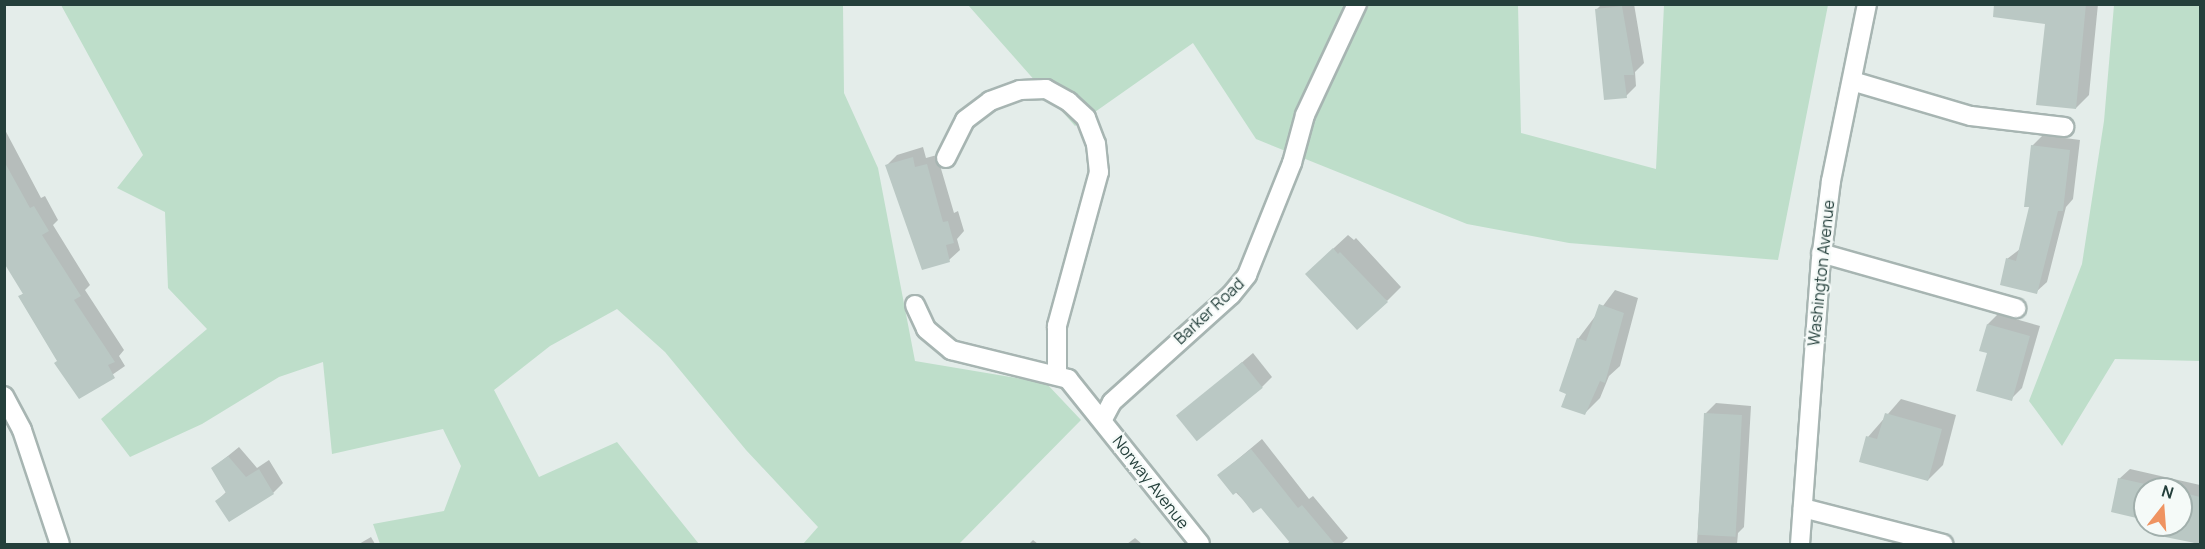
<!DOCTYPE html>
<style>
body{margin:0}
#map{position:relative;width:2205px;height:549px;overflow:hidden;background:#e4edea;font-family:Manrope,sans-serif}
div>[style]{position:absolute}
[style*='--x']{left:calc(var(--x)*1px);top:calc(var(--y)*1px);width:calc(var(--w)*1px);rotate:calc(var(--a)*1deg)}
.green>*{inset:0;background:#bedeca}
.shadow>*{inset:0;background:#0003}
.building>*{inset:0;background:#bac8c4;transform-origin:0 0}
.roads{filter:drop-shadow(2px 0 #a7b5b2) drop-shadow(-2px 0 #a7b5b2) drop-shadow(0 2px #a7b5b2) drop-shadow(0 -2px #a7b5b2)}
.minor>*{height:18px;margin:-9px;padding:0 9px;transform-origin:9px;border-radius:9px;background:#fff}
span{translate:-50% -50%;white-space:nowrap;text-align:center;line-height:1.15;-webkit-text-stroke:4.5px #f5faf8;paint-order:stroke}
.street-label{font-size:16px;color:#243f3b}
.frame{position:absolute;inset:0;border:6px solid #243f3b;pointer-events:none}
.north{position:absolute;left:2133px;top:477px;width:60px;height:60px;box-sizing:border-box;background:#f5faf8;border:2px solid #a1afac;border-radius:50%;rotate:17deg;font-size:16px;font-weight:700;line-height:24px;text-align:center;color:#243f3b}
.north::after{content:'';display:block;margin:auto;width:21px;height:27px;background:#ef9361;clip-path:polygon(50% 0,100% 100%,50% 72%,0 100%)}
</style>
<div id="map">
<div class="green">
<i style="clip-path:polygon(61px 5px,843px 5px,844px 93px,878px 168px,915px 361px,1046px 383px,1081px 420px,959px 544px,803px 544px,818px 527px,746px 450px,665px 352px,617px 309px,550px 346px,494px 390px,539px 477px,617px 442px,699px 544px,380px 544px,373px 524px,444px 511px,461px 466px,443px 429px,332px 454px,323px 362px,279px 377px,202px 424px,130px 457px,101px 419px,207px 329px,168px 288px,165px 212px,117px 188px,143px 155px)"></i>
<i style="clip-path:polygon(968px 5px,1518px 5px,1521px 133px,1656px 169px,1664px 5px,1828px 5px,1778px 260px,1569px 243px,1467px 224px,1256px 139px,1193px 43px,1075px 126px)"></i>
<i style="clip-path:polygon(2114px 5px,2200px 5px,2200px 361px,2115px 359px,2062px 446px,2029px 401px,2082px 264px,2104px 121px)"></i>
</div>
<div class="shadow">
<i style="clip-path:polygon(1602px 4px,1634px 4px,1644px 63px,1635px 72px,1636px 86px,1626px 96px,1597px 9px)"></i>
<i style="clip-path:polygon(2034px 4px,2098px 4px,2089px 95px,2076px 108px,2046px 23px)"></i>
<i style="clip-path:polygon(4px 128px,41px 198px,45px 196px,58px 220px,53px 225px,90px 285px,85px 290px,124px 350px,119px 356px,125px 366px,80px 397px,20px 296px,24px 293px,4px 253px)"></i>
<i style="clip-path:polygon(2043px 135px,2080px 140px,2073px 199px,2066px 207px,2047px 282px,2036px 292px,2007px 259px,2020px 249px,2031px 206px,2032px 146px)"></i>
<i style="clip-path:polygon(923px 147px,926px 158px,937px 155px,954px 213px,958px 211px,964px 231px,957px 239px,960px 250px,949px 260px,887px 165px,897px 155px)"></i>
<i style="clip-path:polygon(1348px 235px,1354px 240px,1356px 238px,1401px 287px,1387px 301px,1322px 259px)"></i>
<i style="clip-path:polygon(1615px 290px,1638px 298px,1620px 366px,1609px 376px,1600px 398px,1585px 413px,1568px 393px,1578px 339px)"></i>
<i style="clip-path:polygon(1998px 314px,2040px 326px,2022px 388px,2011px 399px,1989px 351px,1988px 324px)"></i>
<i style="clip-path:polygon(1253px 353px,1272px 377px,1262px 387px,1179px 416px)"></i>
<i style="clip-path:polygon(1901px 399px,1956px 415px,1943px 465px,1928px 480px,1868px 437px)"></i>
<i style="clip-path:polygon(1716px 403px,1751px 406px,1744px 527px,1738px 533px,1737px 544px,1697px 544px,1705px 414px)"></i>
<i style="clip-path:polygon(1262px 439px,1309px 499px,1313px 496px,1348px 538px,1341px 544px,1287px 544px,1290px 541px,1261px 506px,1254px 511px,1219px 475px)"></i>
<i style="clip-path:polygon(239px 447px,257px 468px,269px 460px,283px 483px,273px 493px,217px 501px,227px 491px,213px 468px)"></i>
<i style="clip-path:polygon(2130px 469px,2200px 485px,2200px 544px,2167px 535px,2169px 525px,2181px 525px,2181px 489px,2145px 489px,2145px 518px,2119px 479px)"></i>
<i style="clip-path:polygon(371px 537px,375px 544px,359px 544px)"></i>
<i style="clip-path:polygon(1135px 538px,1142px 544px,1127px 544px)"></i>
<i style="clip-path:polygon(1033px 540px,1038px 544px,1029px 544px)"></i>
</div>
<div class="building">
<i style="clip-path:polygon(1994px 4px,2086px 4px,2076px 109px,2036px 105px,2045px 24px,1993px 17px)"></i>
<i style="clip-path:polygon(1622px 6px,1634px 75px,1624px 75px,1627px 98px,1604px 100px,1595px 9px)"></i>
<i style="clip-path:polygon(2031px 145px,2070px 150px,2063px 211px,2058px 211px,2037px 294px,2000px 285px,2006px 258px,2016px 261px,2029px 207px,2024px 207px)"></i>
<i style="clip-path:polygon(913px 157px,915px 167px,927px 164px,943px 222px,948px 221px,954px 243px,946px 245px,950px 262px,922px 270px,885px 165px)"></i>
<i style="clip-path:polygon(4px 161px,30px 208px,34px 206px,49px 231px,42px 235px,81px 296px,74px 300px,115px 362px,108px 365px,115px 378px,79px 399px,54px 363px,57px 361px,18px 296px,23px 294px,4px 263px)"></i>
<i style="clip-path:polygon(1333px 248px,1338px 254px,1340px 252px,1388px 302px,1357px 330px,1305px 274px)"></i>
<i style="clip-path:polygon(1599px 304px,1624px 313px,1605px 383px,1600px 381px,1585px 415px,1561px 407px,1566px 394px,1559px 391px,1577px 338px,1586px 341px)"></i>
<i style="clip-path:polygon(1987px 324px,2030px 336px,2012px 401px,1976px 391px,1987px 353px,1979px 351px)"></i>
<i style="left:1242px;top:362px;width:33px;height:85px;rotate:51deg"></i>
<i style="left:1704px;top:413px;width:38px;height:122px;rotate:3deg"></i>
<i style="clip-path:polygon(1885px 413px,1942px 429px,1928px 481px,1859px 462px,1866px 436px,1877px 439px)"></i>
<i style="clip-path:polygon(1251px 449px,1298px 508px,1302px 505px,1335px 544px,1291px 544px,1261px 508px,1253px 513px,1237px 492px,1233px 495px,1217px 475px)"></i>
<i style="clip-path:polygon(228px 456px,246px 477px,259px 469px,274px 494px,229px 522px,215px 501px,226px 493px,211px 468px)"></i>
<i style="clip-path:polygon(2118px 478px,2168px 489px,2145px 489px,2145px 520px,2111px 512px)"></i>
<i style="clip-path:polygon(2181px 492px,2200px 497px,2200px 544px,2165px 537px,2168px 525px,2181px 525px)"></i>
</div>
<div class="roads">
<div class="minor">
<i style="--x:1852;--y:81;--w:124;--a:16.4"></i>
<i style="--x:1971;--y:116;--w:94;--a:6.7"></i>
<i style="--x:946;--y:158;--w:42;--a:-63.4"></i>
<i style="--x:965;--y:120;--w:31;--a:-37"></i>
<i style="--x:990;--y:101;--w:32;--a:-20"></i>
<i style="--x:1020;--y:90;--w:26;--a:-2"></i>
<i style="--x:1046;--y:89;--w:26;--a:29"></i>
<i style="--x:1069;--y:102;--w:23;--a:43"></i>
<i style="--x:1086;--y:118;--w:28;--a:69"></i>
<i style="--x:1096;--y:144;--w:28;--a:84"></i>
<i style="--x:1099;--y:172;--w:160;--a:105.3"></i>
<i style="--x:1057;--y:326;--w:49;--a:90"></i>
<i style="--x:1821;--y:253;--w:203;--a:15.8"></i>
<i style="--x:915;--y:305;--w:26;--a:65"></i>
<i style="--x:926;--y:329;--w:33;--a:40"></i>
<i style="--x:951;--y:350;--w:121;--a:13.9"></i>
<i style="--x:1068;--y:379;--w:211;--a:51.3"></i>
<i style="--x:4;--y:396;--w:38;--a:62"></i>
<i style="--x:22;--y:430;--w:120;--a:71.6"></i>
<i style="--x:1103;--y:419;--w:19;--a:-62"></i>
<i style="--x:1112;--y:402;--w:160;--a:-42"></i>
<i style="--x:1231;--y:295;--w:26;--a:-51"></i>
<i style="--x:1247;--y:275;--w:121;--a:-68.1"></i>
<i style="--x:1292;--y:163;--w:50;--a:-74.8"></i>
<i style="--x:1305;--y:115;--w:123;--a:-64.9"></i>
<i style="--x:1803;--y:508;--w:145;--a:14.4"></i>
<i style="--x:1800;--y:544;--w:285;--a:-85.8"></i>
<i style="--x:1821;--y:260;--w:80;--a:-82.8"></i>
<i style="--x:1831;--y:181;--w:181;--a:-78.5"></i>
</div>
</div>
<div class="street-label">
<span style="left:1821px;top:273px;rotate:-84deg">Washington Avenue</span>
<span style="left:1209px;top:311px;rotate:-43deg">Barker Road</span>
<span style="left:1151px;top:482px;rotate:52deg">Norway Avenue</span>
</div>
<div class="frame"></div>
<div class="north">N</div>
</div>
